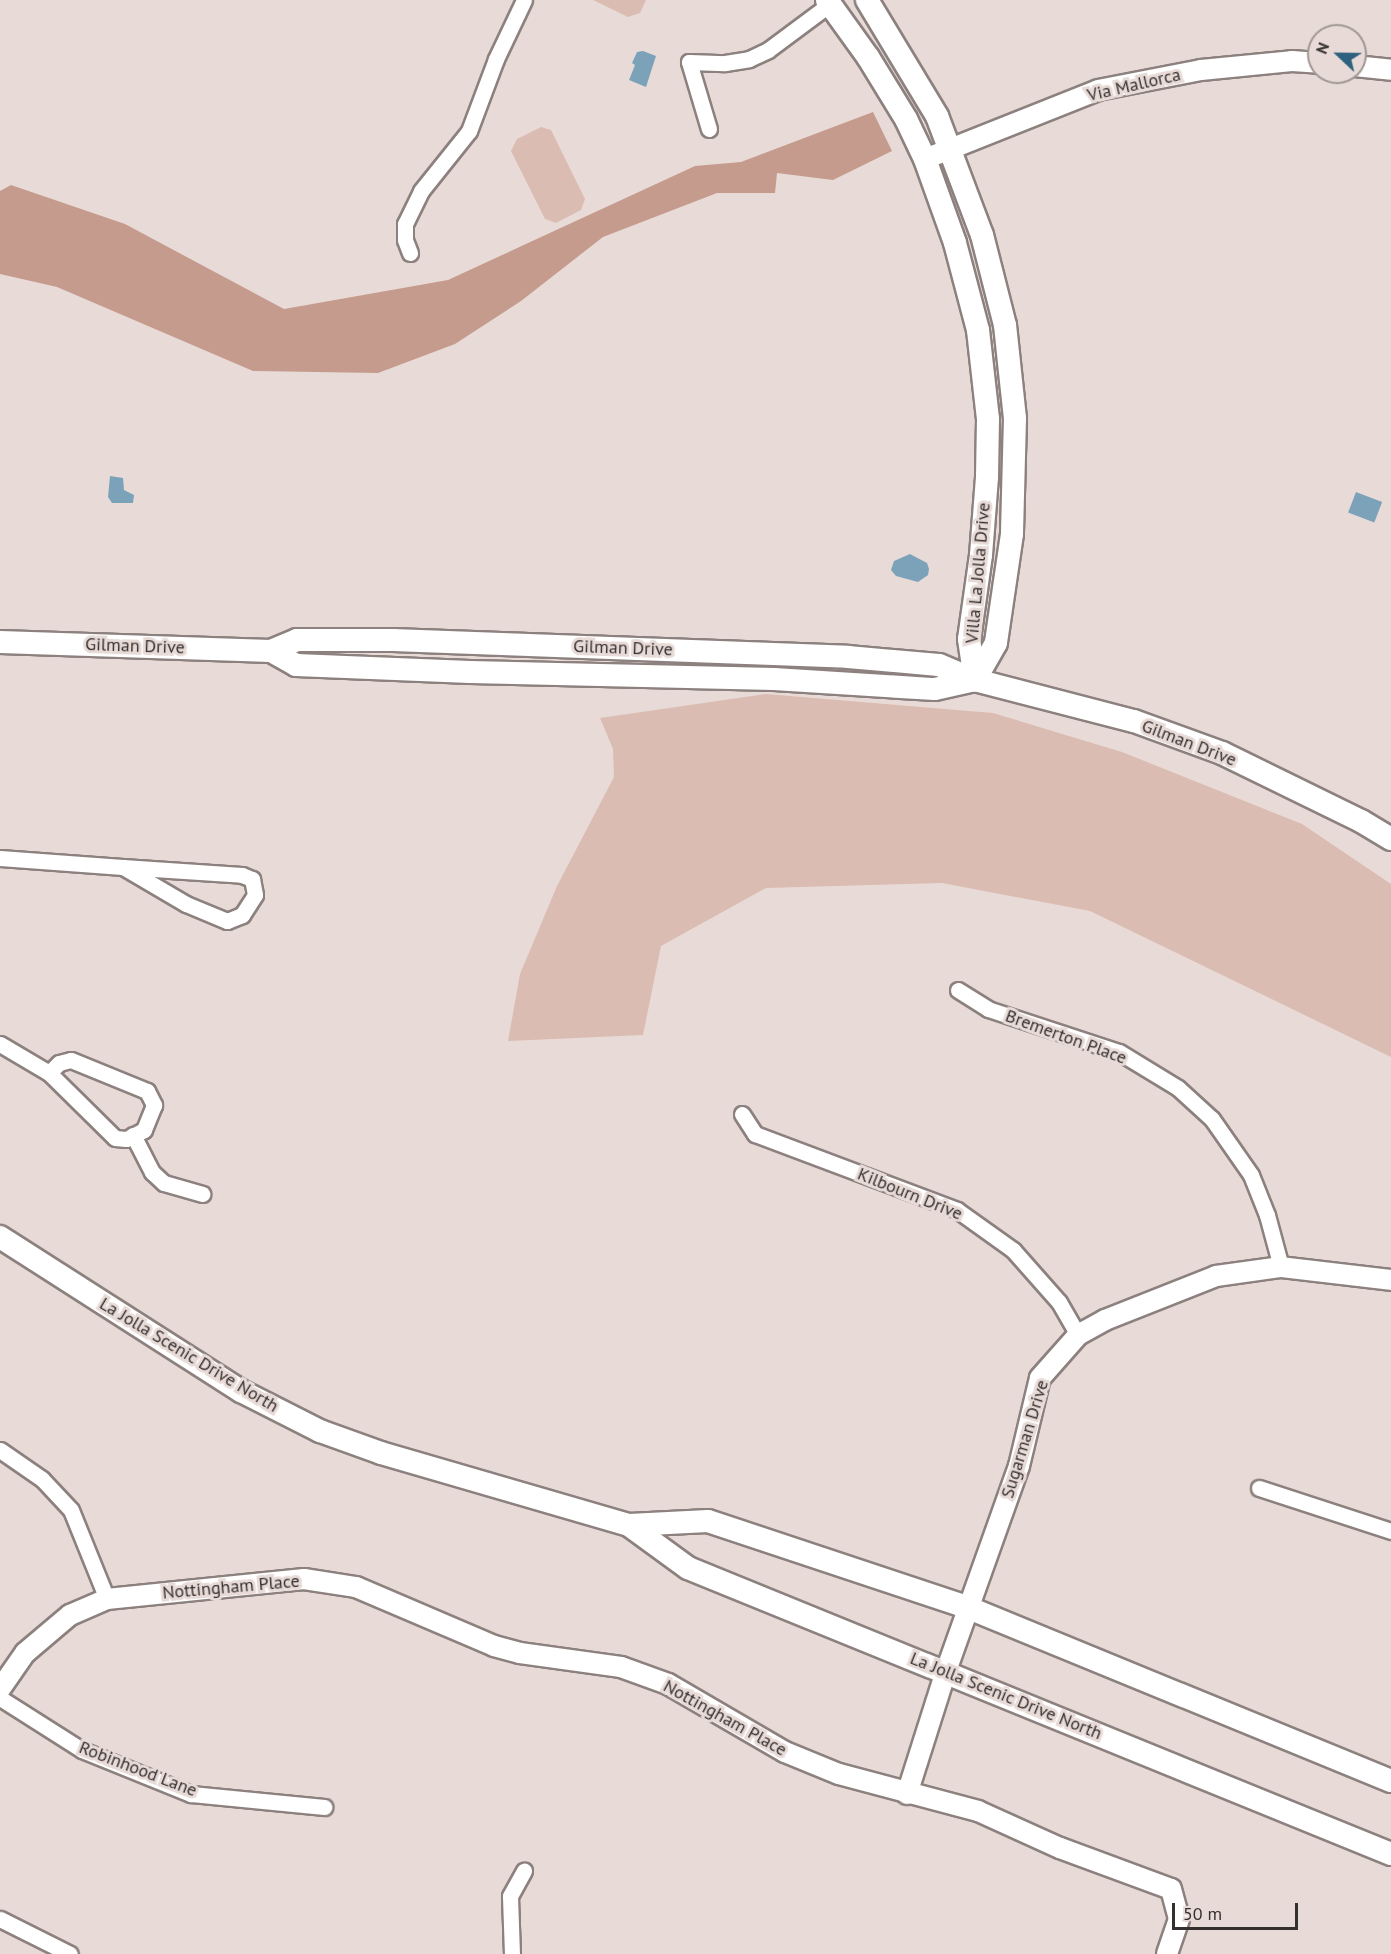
<!DOCTYPE html>
<style>
body{margin:0}
#map{position:relative;width:1391px;height:1954px;overflow:hidden;background:#e8dbd7;font-family:"PT Sans",sans-serif}
div>[style]{position:absolute}
[style*='--x']{left:calc(var(--x)*1px);top:calc(var(--y)*1px);width:calc(var(--w)*1px);rotate:calc(var(--a)*1deg)}
.green>*{inset:0;background:#dbbcb2}
.forest>*{inset:0;background:#c59b8e}
.water>*{inset:0;background:#7ca2b9;transform-origin:0 0}
.roads{filter:drop-shadow(2px 0 #8c817e) drop-shadow(-2px 0 #8c817e) drop-shadow(0 2px #8c817e) drop-shadow(0 -2px #8c817e)}
.minor>*{height:15px;margin:-7.5px;padding:0 7.5px;transform-origin:7.5px;border-radius:7.5px;background:#fff}
.tertiary>*{height:20px;margin:-10px;padding:0 10px;transform-origin:10px;border-radius:10px;background:#fff}
.secondary>*{height:22px;margin:-11px;padding:0 11px;transform-origin:11px;border-radius:11px;background:#fff}
span{translate:-50% -50%;white-space:nowrap;text-align:center;line-height:1.15;-webkit-text-stroke:6px #e8dbd7;paint-order:stroke}
.street-label{font-size:18px;color:#35302e}
.north{position:absolute;left:1307px;top:24px;width:60px;height:60px;box-sizing:border-box;background:#e8dbd7;border:2px solid #a09793;border-radius:50%;rotate:292deg;font-size:16px;font-weight:700;line-height:24px;text-align:center;color:#35302e}
.north::after{content:'';display:block;margin:auto;width:21px;height:27px;background:#2e617d;clip-path:polygon(50% 0,100% 100%,50% 72%,0 100%)}
.scale{position:absolute;left:1172px;top:1903px;width:126px;height:27px;box-sizing:border-box;border:3px solid #35302e;border-top:0;padding-left:8px;font-size:18px;line-height:21px;white-space:nowrap;color:#35302e;-webkit-text-stroke:4px #e8dbd7;paint-order:stroke}
</style>
<div id="map">
<div class="green">
<i style="clip-path:polygon(593px 0,646px 0,640px 13px,628px 17px)"></i>
<i style="clip-path:polygon(541px 127px,551px 130px,585px 199px,581px 210px,556px 223px,545px 219px,511px 151px,517px 139px)"></i>
<i style="clip-path:polygon(766px 694px,993px 713px,1122px 752px,1302px 824px,1391px 884px,1391px 1057px,1090px 911px,942px 883px,766px 888px,661px 946px,643px 1035px,508px 1041px,520px 974px,557px 886px,614px 777px,613px 749px,600px 718px)"></i>
</div>
<div class="forest">
<i style="clip-path:polygon(873px 112px,892px 151px,833px 180px,777px 173px,775px 193px,717px 193px,603px 237px,521px 301px,455px 344px,378px 373px,253px 371px,57px 287px,0 274px,0 191px,11px 185px,125px 224px,284px 309px,448px 280px,695px 166px,741px 162px)"></i>
</div>
<div class="water">
<i style="clip-path:polygon(643px 51px,656px 56px,646px 87px,629px 80px,635px 65px,632px 63px,637px 52px)"></i>
<i style="clip-path:polygon(110px 476px,123px 478px,124px 490px,134px 495px,133px 503px,112px 503px,108px 497px)"></i>
<i style="left:1356px;top:492px;width:28px;height:22px;rotate:21deg"></i>
<i style="clip-path:polygon(910px 554px,927px 563px,929px 569px,928px 575px,918px 582px,896px 576px,891px 570px,894px 561px)"></i>
</div>
<div class="roads">
<div class="minor">
<i style="--x:709;--y:129;--w:70;--a:-106.6"></i>
<i style="--x:689;--y:62;--w:36;--a:2"></i>
<i style="--x:725;--y:63;--w:24;--a:-9"></i>
<i style="--x:749;--y:59;--w:21;--a:-25"></i>
<i style="--x:768;--y:50;--w:77;--a:-36.6"></i>
<i style="--x:410;--y:253;--w:14;--a:-111"></i>
<i style="--x:405;--y:240;--w:16;--a:-90"></i>
<i style="--x:405;--y:224;--w:37;--a:-64"></i>
<i style="--x:421;--y:191;--w:77;--a:-51.3"></i>
<i style="--x:469;--y:131;--w:77;--a:-69.4"></i>
<i style="--x:496;--y:59;--w:65;--a:-64.6"></i>
<i style="--x:0;--y:858;--w:123;--a:4.2"></i>
<i style="--x:123;--y:867;--w:119;--a:3.8"></i>
<i style="--x:242;--y:875;--w:11;--a:22"></i>
<i style="--x:252;--y:879;--w:16;--a:79"></i>
<i style="--x:255;--y:895;--w:24;--a:123"></i>
<i style="--x:242;--y:915;--w:16;--a:158"></i>
<i style="--x:227;--y:921;--w:44;--a:-157.5"></i>
<i style="--x:186;--y:904;--w:73;--a:-149.6"></i>
<i style="--x:958;--y:990;--w:36;--a:32"></i>
<i style="--x:988;--y:1009;--w:138;--a:18.2"></i>
<i style="--x:1119;--y:1052;--w:69;--a:31.4"></i>
<i style="--x:1178;--y:1088;--w:46;--a:42.4"></i>
<i style="--x:1212;--y:1119;--w:68;--a:55.1"></i>
<i style="--x:1251;--y:1175;--w:43;--a:68.2"></i>
<i style="--x:1267;--y:1215;--w:54;--a:74.9"></i>
<i style="--x:0;--y:1044;--w:57;--a:30.6"></i>
<i style="--x:71;--y:1060;--w:82;--a:22.2"></i>
<i style="--x:147;--y:1091;--w:16;--a:63"></i>
<i style="--x:154;--y:1105;--w:27;--a:112"></i>
<i style="--x:144;--y:1130;--w:20;--a:153"></i>
<i style="--x:126;--y:1139;--w:11;--a:-175"></i>
<i style="--x:115;--y:1138;--w:93;--a:-135.4"></i>
<i style="--x:49;--y:1073;--w:14;--a:-45"></i>
<i style="--x:59;--y:1063;--w:12;--a:-14"></i>
<i style="--x:742;--y:1114;--w:24;--a:57"></i>
<i style="--x:755;--y:1134;--w:216;--a:20.6"></i>
<i style="--x:957;--y:1210;--w:69;--a:35.5"></i>
<i style="--x:1013;--y:1250;--w:69;--a:48.5"></i>
<i style="--x:1059;--y:1302;--w:38;--a:60"></i>
<i style="--x:133;--y:1135;--w:42;--a:62.8"></i>
<i style="--x:152;--y:1172;--w:16;--a:43"></i>
<i style="--x:164;--y:1183;--w:40;--a:16"></i>
<i style="--x:0;--y:1450;--w:51;--a:34.6"></i>
<i style="--x:42;--y:1479;--w:42;--a:46.9"></i>
<i style="--x:71;--y:1510;--w:96;--a:68"></i>
<i style="--x:1259;--y:1488;--w:139;--a:18"></i>
<i style="--x:0;--y:1698;--w:97;--a:32.4"></i>
<i style="--x:82;--y:1750;--w:118;--a:22"></i>
<i style="--x:191;--y:1794;--w:134;--a:5.6"></i>
<i style="--x:0;--y:1919;--w:78;--a:26.6"></i>
<i style="--x:512;--y:1954;--w:58;--a:-92"></i>
<i style="--x:510;--y:1896;--w:29;--a:-61"></i>
</div>
<div class="tertiary">
<i style="--x:1355;--y:66;--w:36;--a:6"></i>
<i style="--x:925;--y:159;--w:186;--a:-21.7"></i>
<i style="--x:1098;--y:90;--w:105;--a:-11"></i>
<i style="--x:1201;--y:70;--w:91;--a:-5.6"></i>
<i style="--x:1292;--y:61;--w:27;--a:4"></i>
<i style="--x:0;--y:1689;--w:44;--a:-55.2"></i>
<i style="--x:25;--y:1653;--w:59;--a:-40.2"></i>
<i style="--x:70;--y:1615;--w:40;--a:-23.4"></i>
<i style="--x:107;--y:1599;--w:198;--a:-5.8"></i>
<i style="--x:304;--y:1579;--w:53;--a:8.7"></i>
<i style="--x:356;--y:1587;--w:150;--a:23.1"></i>
<i style="--x:494;--y:1646;--w:27;--a:15"></i>
<i style="--x:520;--y:1653;--w:102;--a:7.9"></i>
<i style="--x:621;--y:1667;--w:50;--a:19.9"></i>
<i style="--x:668;--y:1684;--w:135;--a:30.2"></i>
<i style="--x:785;--y:1752;--w:58;--a:22.2"></i>
<i style="--x:839;--y:1774;--w:144;--a:14.9"></i>
<i style="--x:978;--y:1811;--w:90;--a:24.3"></i>
<i style="--x:1060;--y:1848;--w:118;--a:20.3"></i>
<i style="--x:1171;--y:1889;--w:31;--a:75"></i>
<i style="--x:1179;--y:1919;--w:37;--a:109"></i>
<i style="--x:907;--y:1794;--w:129;--a:-72.4"></i>
<i style="--x:946;--y:1671;--w:218;--a:-70.4"></i>
<i style="--x:1019;--y:1466;--w:90;--a:-76.6"></i>
<i style="--x:1040;--y:1378;--w:57;--a:-48.5"></i>
<i style="--x:1078;--y:1335;--w:31;--a:-29"></i>
<i style="--x:1105;--y:1320;--w:119;--a:-21.6"></i>
<i style="--x:1216;--y:1276;--w:66;--a:-7.9"></i>
<i style="--x:1281;--y:1267;--w:111;--a:6.7"></i>
</div>
<div class="secondary">
<i style="--x:827;--y:0;--w:70;--a:54.3"></i>
<i style="--x:868;--y:57;--w:73;--a:58.5"></i>
<i style="--x:906;--y:119;--w:44;--a:64.6"></i>
<i style="--x:925;--y:159;--w:89;--a:70.3"></i>
<i style="--x:955;--y:243;--w:90;--a:75.2"></i>
<i style="--x:978;--y:330;--w:90;--a:83.6"></i>
<i style="--x:988;--y:419;--w:58;--a:91"></i>
<i style="--x:987;--y:477;--w:78;--a:94.4"></i>
<i style="--x:981;--y:555;--w:85;--a:98.1"></i>
<i style="--x:969;--y:639;--w:41;--a:81.7"></i>
<i style="--x:867;--y:0;--w:135;--a:58.9"></i>
<i style="--x:937;--y:116;--w:127;--a:69.3"></i>
<i style="--x:982;--y:235;--w:93;--a:75.7"></i>
<i style="--x:1005;--y:325;--w:94;--a:83.9"></i>
<i style="--x:1015;--y:418;--w:116;--a:91.5"></i>
<i style="--x:1012;--y:534;--w:110;--a:98.4"></i>
<i style="--x:996;--y:643;--w:43;--a:119.6"></i>
<i style="--x:0;--y:642;--w:271;--a:1.9"></i>
<i style="--x:271;--y:651;--w:29;--a:29"></i>
<i style="--x:296;--y:665;--w:174;--a:2.3"></i>
<i style="--x:470;--y:672;--w:304;--a:1.3"></i>
<i style="--x:774;--y:679;--w:161;--a:3.6"></i>
<i style="--x:935;--y:689;--w:41;--a:-12.7"></i>
<i style="--x:271;--y:651;--w:28;--a:-23"></i>
<i style="--x:297;--y:640;--w:96;--a:0"></i>
<i style="--x:393;--y:640;--w:455;--a:2.1"></i>
<i style="--x:848;--y:657;--w:91;--a:5"></i>
<i style="--x:939;--y:665;--w:39;--a:23"></i>
<i style="--x:975;--y:680;--w:164;--a:14.5"></i>
<i style="--x:1134;--y:721;--w:94;--a:20"></i>
<i style="--x:1222;--y:753;--w:155;--a:26.1"></i>
<i style="--x:1361;--y:821;--w:35;--a:31"></i>
<i style="--x:0;--y:1237;--w:286;--a:32.6"></i>
<i style="--x:241;--y:1391;--w:89;--a:26.9"></i>
<i style="--x:320;--y:1431;--w:65;--a:19.8"></i>
<i style="--x:381;--y:1453;--w:258;--a:16.2"></i>
<i style="--x:629;--y:1525;--w:79;--a:-2.9"></i>
<i style="--x:708;--y:1521;--w:275;--a:18.4"></i>
<i style="--x:969;--y:1608;--w:456;--a:22.3"></i>
<i style="--x:629;--y:1525;--w:73;--a:36.1"></i>
<i style="--x:688;--y:1568;--w:759;--a:22.14"></i>
</div>
</div>
<div class="street-label">
<span style="left:1134px;top:85px;rotate:-13deg">Via Mallorca</span>
<span style="left:978px;top:573px;rotate:-85deg">Villa La Jolla Drive</span>
<span style="left:135px;top:646px;rotate:2deg">Gilman Drive</span>
<span style="left:623px;top:648px;rotate:2deg">Gilman Drive</span>
<span style="left:1189px;top:743px;rotate:21deg">Gilman Drive</span>
<span style="left:1066px;top:1037px;rotate:20deg">Bremerton Place</span>
<span style="left:910px;top:1194px;rotate:22deg">Kilbourn Drive</span>
<span style="left:189px;top:1355px;rotate:31deg">La Jolla Scenic Drive North</span>
<span style="left:1025px;top:1439px;rotate:-73deg">Sugarman Drive</span>
<span style="left:231px;top:1587px;rotate:-5deg">Nottingham Place</span>
<span style="left:1006px;top:1696px;rotate:22deg">La Jolla Scenic Drive North</span>
<span style="left:725px;top:1718px;rotate:29deg">Nottingham Place</span>
<span style="left:138px;top:1769px;rotate:21deg">Robinhood Lane</span>
</div>
<div class="north">N</div>
<div class="scale">50 m</div>
</div>
